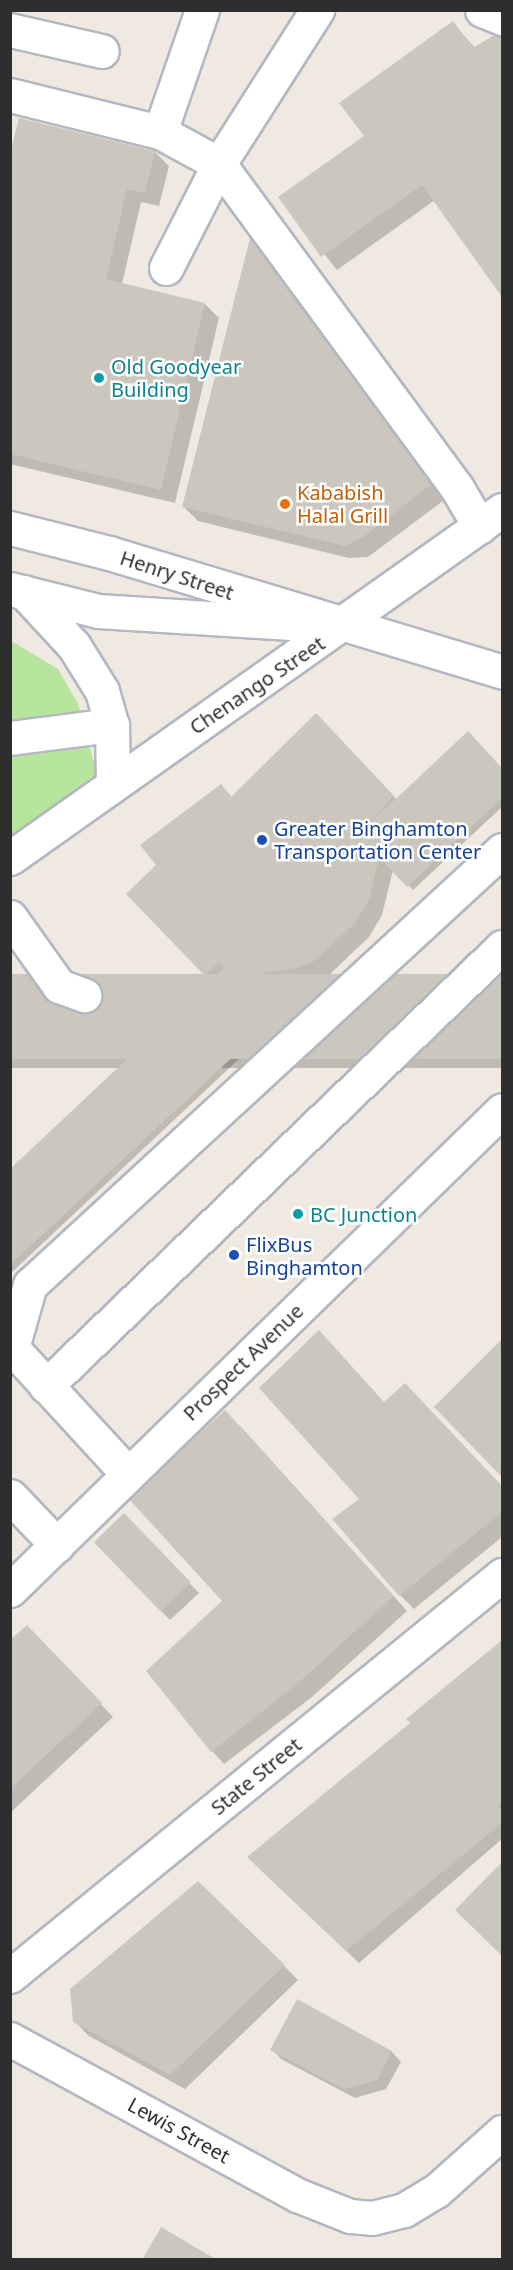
<!DOCTYPE html>
<style>
body{margin:0}
#map{position:relative;width:513px;height:2270px;overflow:hidden;background:#efe9e1;font-family:"Noto Sans",sans-serif}
div>[style]{position:absolute}
[style*='--x']{left:calc(var(--x)*1px);top:calc(var(--y)*1px);width:calc(var(--w)*1px);rotate:calc(var(--a)*1deg)}
.green>*{inset:0;background:#b6e59e}
.shadow>*{inset:0;background:#0003;transform-origin:0 0}
.building>*{inset:0;background:#cbc7bf;transform-origin:0 0}
.roads{filter:drop-shadow(2px 0 #b4b7c1) drop-shadow(-2px 0 #b4b7c1) drop-shadow(0 2px #b4b7c1) drop-shadow(0 -2px #b4b7c1)}
.minor>*{height:33px;margin:-16.5px;padding:0 16.5px;transform-origin:16.5px;border-radius:16.5px;background:#fff}
.dots>*{width:16px;height:16px;translate:-50% -50%;box-sizing:border-box;border:3px solid #fff;border-radius:50%}
span{translate:-50% -50%;white-space:nowrap;text-align:center;line-height:1.15;-webkit-text-stroke:5px #fff;paint-order:stroke}
.culture-label{font-size:20px;color:#0d838f}
.left{translate:0 -50%;text-align:left}
.food-label{font-size:20px;color:#c56008}
.street-label{font-size:20px;color:#2e2e2e}
.transit-label{font-size:20px;color:#164399}
.frame{position:absolute;inset:0;border:12px solid #2e2e2e;pointer-events:none}
</style>
<div id="map">
<div class="green">
<i style="clip-path:polygon(11px 641px,58px 669px,78px 704px,98px 777px,11px 843px)"></i>
</div>
<div class="shadow">
<i style="clip-path:polygon(453px 23px,475px 48px,502px 32px,502px 294px,435px 200px,337px 270px,280px 198px,366px 136px)"></i>
<i style="clip-path:polygon(155px 152px,169px 166px,159px 206px,141px 202px,122px 284px,205px 304px,219px 318px,175px 503px,10px 464px,10px 161px)"></i>
<i style="clip-path:polygon(251px 239px,451px 495px,368px 557px,349px 558px,198px 521px,184px 507px)"></i>
<i style="clip-path:polygon(330px 729px,397px 800px,468px 733px,502px 770px,502px 807px,413px 890px,393px 870px,382px 915px,369px 937px,329px 975px,309px 983px,264px 988px,288px 1013px,10px 1274px,10px 1171px,212px 981px,128px 894px,158px 865px,221px 786px,232px 797px)"></i>
<i style="left:502px;top:976px;width:92px;height:566px;rotate:90deg"></i>
<i style="clip-path:polygon(502px 1341px,502px 1475px,436px 1407px)"></i>
<i style="clip-path:polygon(419px 1400px,502px 1487px,502px 1537px,414px 1609px,400px 1595px,361px 1499px,384px 1403px)"></i>
<i style="clip-path:polygon(240px 1426px,407px 1611px,312px 1697px,224px 1764px,212px 1751px,228px 1609px)"></i>
<i style="clip-path:polygon(124px 1515px,199px 1593px,170px 1620px,161px 1611px)"></i>
<i style="clip-path:polygon(39px 1639px,113px 1717px,10px 1813px,10px 1642px)"></i>
<i style="clip-path:polygon(502px 1642px,502px 1839px,359px 1963px,261px 1870px,413px 1723px,408px 1719px)"></i>
<i style="clip-path:polygon(502px 1864px,502px 1954px,457px 1910px)"></i>
<i style="clip-path:polygon(284px 1966px,298px 1980px,185px 2089px,89px 2036px,74px 2021px)"></i>
<i style="clip-path:polygon(298px 2001px,392px 2052px,401px 2062px,386px 2089px,355px 2098px,281px 2059px,272px 2049px)"></i>
</div>
<div class="building">
<i style="clip-path:polygon(453px 21px,473px 48px,502px 30px,502px 297px,422px 185px,321px 257px,278px 197px,364px 136px,339px 103px)"></i>
<i style="clip-path:polygon(19px 118px,155px 151px,145px 193px,127px 189px,106px 279px,205px 303px,161px 490px,10px 454px,10px 154px)"></i>
<i style="clip-path:polygon(250px 238px,268px 243px,437px 480px,363px 537px,345px 546px,182px 507px)"></i>
<i style="clip-path:polygon(316px 713px,394px 796px,368px 825px,468px 731px,502px 768px,502px 798px,407px 887px,379px 857px,369px 900px,355px 923px,314px 961px,294px 969px,254px 975px,285px 1008px,10px 1265px,10px 1169px,224px 968px,219px 962px,205px 976px,126px 894px,156px 865px,140px 845px,221px 784px,231px 797px)"></i>
<i style="left:502px;top:974px;width:85px;height:569px;rotate:90deg"></i>
<i style="clip-path:polygon(319px 1330px,384px 1402px,405px 1383px,502px 1486px,502px 1512px,399px 1596px,332px 1519px,359px 1499px,259px 1388px)"></i>
<i style="clip-path:polygon(502px 1339px,502px 1477px,434px 1407px)"></i>
<i style="clip-path:polygon(225px 1410px,394px 1596px,297px 1684px,211px 1752px,146px 1671px,222px 1601px,128px 1498px)"></i>
<i style="left:124px;top:1513px;width:96px;height:42px;rotate:46deg"></i>
<i style="clip-path:polygon(27px 1625px,102px 1703px,10px 1789px,10px 1640px)"></i>
<i style="clip-path:polygon(502px 1640px,502px 1801px,498px 1805px,502px 1810px,502px 1823px,346px 1951px,247px 1857px,410px 1723px,406px 1719px)"></i>
<i style="clip-path:polygon(502px 1862px,502px 1956px,455px 1910px)"></i>
<i style="clip-path:polygon(198px 1881px,285px 1965px,170px 2075px,73px 2022px,70px 1989px)"></i>
<i style="clip-path:polygon(297px 1999px,392px 2051px,377px 2080px,344px 2089px,270px 2050px)"></i>
<i style="clip-path:polygon(161px 2227px,217px 2260px,142px 2260px)"></i>
</div>
<div class="roads">
<div class="minor">
<i style="--x:202;--y:10;--w:129;--a:109"></i>
<i style="--x:160;--y:132;--w:67;--a:28.5"></i>
<i style="--x:219;--y:164;--w:183;--a:-57.5"></i>
<i style="--x:482;--y:10;--w:22;--a:22"></i>
<i style="--x:10;--y:30;--w:94;--a:12.9"></i>
<i style="--x:10;--y:95;--w:154;--a:13.9"></i>
<i style="--x:166;--y:268;--w:117;--a:-63"></i>
<i style="--x:219;--y:164;--w:402;--a:53.7"></i>
<i style="--x:457;--y:488;--w:45;--a:59.5"></i>
<i style="--x:10;--y:528;--w:102;--a:14.2"></i>
<i style="--x:109;--y:553;--w:411;--a:16.8"></i>
<i style="--x:10;--y:589;--w:91;--a:14"></i>
<i style="--x:98;--y:611;--w:193;--a:3.6"></i>
<i style="--x:24;--y:592;--w:74;--a:47.2"></i>
<i style="--x:74;--y:646;--w:53;--a:58.1"></i>
<i style="--x:102;--y:691;--w:35;--a:74"></i>
<i style="--x:112;--y:725;--w:58;--a:89"></i>
<i style="--x:10;--y:738;--w:103;--a:-7.3"></i>
<i style="--x:10;--y:858;--w:603;--a:-35.27"></i>
<i style="--x:10;--y:917;--w:85;--a:54.6"></i>
<i style="--x:59;--y:986;--w:27;--a:20"></i>
<i style="--x:46;--y:1386;--w:633;--a:-43.91"></i>
<i style="--x:128;--y:1474;--w:171;--a:-132.6"></i>
<i style="--x:12;--y:1348;--w:66;--a:-74.1"></i>
<i style="--x:30;--y:1285;--w:642;--a:-42.66"></i>
<i style="--x:10;--y:1496;--w:68;--a:46.2"></i>
<i style="--x:10;--y:1590;--w:687;--a:-44.29"></i>
<i style="--x:10;--y:1976;--w:635;--a:-39.18"></i>
<i style="--x:10;--y:2039;--w:327;--a:28.5"></i>
<i style="--x:297;--y:2195;--w:57;--a:21.6"></i>
<i style="--x:350;--y:2216;--w:22;--a:5"></i>
<i style="--x:372;--y:2218;--w:33;--a:-14"></i>
<i style="--x:404;--y:2210;--w:37;--a:-31"></i>
<i style="--x:436;--y:2191;--w:89;--a:-41.8"></i>
</div>
</div>
<div class="dots">
<i style="left:99px;top:378px;background:#0f9aa8"></i>
<i style="left:285px;top:504px;background:#e8710a"></i>
<i style="left:262px;top:840px;background:#1a4fb4"></i>
<i style="left:298px;top:1214px;background:#0f9aa8"></i>
<i style="left:234px;top:1255px;background:#1a4fb4"></i>
</div>
<div class="culture-label">
<span class="left" style="left:111px;top:378px">Old Goodyear<br>Building</span>
<span class="left" style="left:310px;top:1214px">BC Junction</span>
</div>
<div class="food-label">
<span class="left" style="left:297px;top:504px">Kababish<br>Halal Grill</span>
</div>
<div class="street-label">
<span style="left:177px;top:575px;rotate:18deg">Henry Street</span>
<span style="left:257px;top:685px;rotate:-34deg">Chenango Street</span>
<span style="left:243px;top:1362px;rotate:-44deg">Prospect Avenue</span>
<span style="left:256px;top:1776px;rotate:-39deg">State Street</span>
<span style="left:179px;top:2130px;rotate:29deg">Lewis Street</span>
</div>
<div class="transit-label">
<span class="left" style="left:274px;top:840px">Greater Binghamton<br>Transportation Center</span>
<span class="left" style="left:246px;top:1256px">FlixBus<br>Binghamton</span>
</div>
<div class="frame"></div>
</div>
